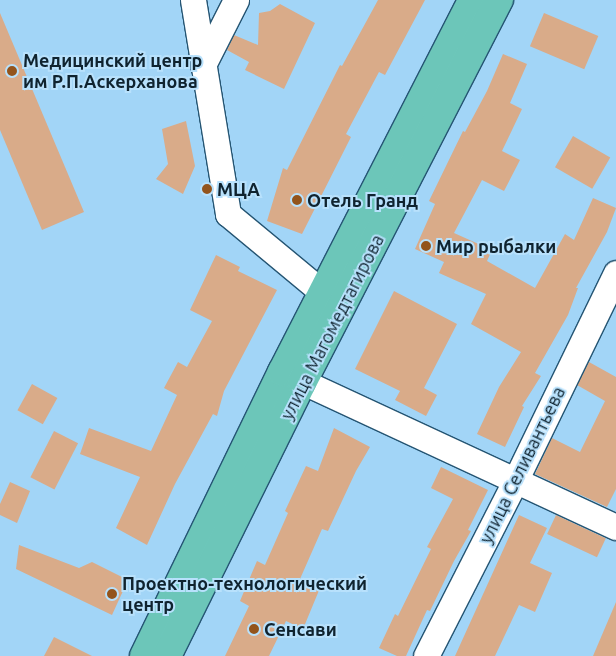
<!DOCTYPE html>
<meta charset="utf-8">
<style>
body{margin:0}
#map{position:relative;width:616px;height:656px;overflow:hidden;background:#a2d5f7;font-family:Ubuntu,sans-serif}
div>[style]{position:absolute}
[style*='--x']{left:calc(var(--x)*1px);top:calc(var(--y)*1px);width:calc(var(--w)*1px);rotate:calc(var(--a)*1deg)}
.building>*{inset:0;background:#d9ab89;transform-origin:0 0}
.roads{filter:drop-shadow(1px 0 #255573) drop-shadow(-1px 0 #255573) drop-shadow(0 1px #255573) drop-shadow(0 -1px #255573)}
.minor>*{height:25px;margin:-12.5px;padding:0 12.5px;transform-origin:12.5px;border-radius:12.5px;background:#fff}
.major>*{height:28px;margin:-14px;padding:0 14px;transform-origin:14px;border-radius:14px;background:#6cc6b9}
.dots>*{width:14px;height:14px;translate:-50% -50%;box-sizing:border-box;border:2px solid #b8e1fc;border-radius:50%}
span{translate:-50% -50%;white-space:nowrap;text-align:center;line-height:1.15;-webkit-text-stroke:4px #b8e1fc;paint-order:stroke}
.poi-label{font-size:18px;color:#0f232f;font-weight:700}
.left{translate:0 -50%;text-align:left}
.street-label{font-size:18px;color:#0f232f}
</style>
<div id="map">
<div class="building">
<i style="clip-path:polygon(378px 0,425px 0,385px 75px,379px 72px,346px 134px,351px 137px,302px 234px,267px 221px,283px 168px,287px 170px,340px 65px,342px 66px)"></i>
<i style="clip-path:polygon(280px 4px,315px 23px,284px 89px,245px 70px,249px 62px,227px 50px,234px 35px,258px 45px,259px 13px,270px 11px)"></i>
<i style="clip-path:polygon(0 13px,84px 212px,42px 230px,0 130px)"></i>
<i style="left:544px;top:13px;width:59px;height:36px;rotate:23deg"></i>
<i style="clip-path:polygon(503px 54px,527px 64px,510px 103px,522px 109px,502px 151px,520px 160px,504px 191px,482px 180px,454px 233px,492px 250px,487px 261px,535px 288px,565px 234px,574px 240px,593px 198px,616px 208px,607px 232px,576px 288px,578px 288px,568px 315px,535px 373px,541px 376px,522px 406px,524px 407px,505px 447px,477px 434px,499px 387px,521px 352px,471px 324px,486px 294px,439px 273px,444px 262px,415px 249px,435px 204px,429px 201px,463px 131px,465px 132px,487px 91px)"></i>
<i style="clip-path:polygon(186px 121px,195px 166px,183px 194px,156px 179px,168px 164px,162px 129px)"></i>
<i style="left:573px;top:136px;width:43px;height:36px;rotate:30deg"></i>
<i style="clip-path:polygon(216px 255px,240px 267px,238px 271px,277px 290px,224px 391px,217px 416px,213px 414px,175px 484px,147px 545px,116px 528px,140px 477px,80px 454px,89px 428px,151px 451px,177px 395px,164px 388px,178px 362px,187px 367px,212px 321px,190px 310px)"></i>
<i style="clip-path:polygon(394px 291px,457px 324px,424px 388px,437px 395px,426px 416px,395px 400px,400px 391px,355px 369px)"></i>
<i style="clip-path:polygon(589px 362px,616px 377px,616px 489px,607px 507px,535px 474px,552px 438px,580px 452px,605px 401px,577px 385px)"></i>
<i style="left:32px;top:384px;width:29px;height:30px;rotate:29deg"></i>
<i style="clip-path:polygon(334px 428px,370px 447px,356px 471px,328px 531px,322px 529px,300px 579px,320px 588px,303px 629px,286px 621px,269px 656px,225px 656px,249px 606px,240px 601px,257px 561px,265px 565px,288px 513px,285px 511px,306px 466px,318px 471px)"></i>
<i style="left:54px;top:431px;width:27px;height:52px;rotate:27deg"></i>
<i style="clip-path:polygon(441px 467px,488px 490px,468px 530px,471px 531px,454px 561px,430px 611px,427px 610px,406px 656px,397px 656px,379px 648px,395px 614px,398px 616px,431px 549px,427px 547px,453px 499px,431px 488px)"></i>
<i style="clip-path:polygon(10px 482px,30px 491px,17px 523px,0 515px,0 504px)"></i>
<i style="clip-path:polygon(519px 515px,547px 528px,530px 563px,552px 573px,535px 612px,519px 605px,495px 656px,455px 656px)"></i>
<i style="left:556px;top:515px;width:55px;height:21px;rotate:25deg"></i>
<i style="clip-path:polygon(19px 545px,79px 568px,92px 562px,128px 580px,112px 615px,16px 569px)"></i>
<i style="clip-path:polygon(616px 602px,616px 656px,593px 656px)"></i>
<i style="clip-path:polygon(54px 637px,92px 656px,44px 656px)"></i>
</div>
<div class="roads">
<div class="minor">
<i style="--x:193;--y:0;--w:217;--a:80.7"></i>
<i style="--x:228;--y:214;--w:122;--a:39.7"></i>
<i style="--x:322;--y:292;--w:20;--a:30"></i>
<i style="--x:203;--y:65;--w:73;--a:-63.1"></i>
<i style="--x:284;--y:373;--w:366;--a:24.9"></i>
<i style="--x:426;--y:656;--w:199;--a:-63"></i>
<i style="--x:516;--y:479;--w:229;--a:-64.1"></i>
</div>
<div class="major">
<i style="--x:144;--y:656;--w:316;--a:-64.1"></i>
<i style="--x:282;--y:372;--w:418;--a:-62.9"></i>
<i style="--x:167;--y:656;--w:305;--a:-63.7"></i>
<i style="--x:302;--y:383;--w:431;--a:-62.8"></i>
</div>
</div>
<div class="dots">
<i style="left:12px;top:71px;background:#93541c"></i>
<i style="left:207px;top:189px;background:#93541c"></i>
<i style="left:297px;top:200px;background:#93541c"></i>
<i style="left:426px;top:246px;background:#93541c"></i>
<i style="left:112px;top:594px;background:#93541c"></i>
<i style="left:254px;top:629px;background:#93541c"></i>
</div>
<div class="poi-label">
<span class="left" style="left:23px;top:71px">Медицинский центр<br>им Р.П.Аскерханова</span>
<span class="left" style="left:217px;top:189px">МЦА</span>
<span class="left" style="left:307px;top:200px">Отель Гранд</span>
<span class="left" style="left:436px;top:246px">Мир рыбалки</span>
<span class="left" style="left:122px;top:594px">Проектно-технологический<br>центр</span>
<span class="left" style="left:264px;top:629px">Сенсави</span>
</div>
<div class="street-label">
<span style="left:332px;top:327px;rotate:-63deg">улица Магомедтагирова</span>
<span style="left:522px;top:465px;rotate:-64deg">улица Селивантьева</span>
</div>
</div>
